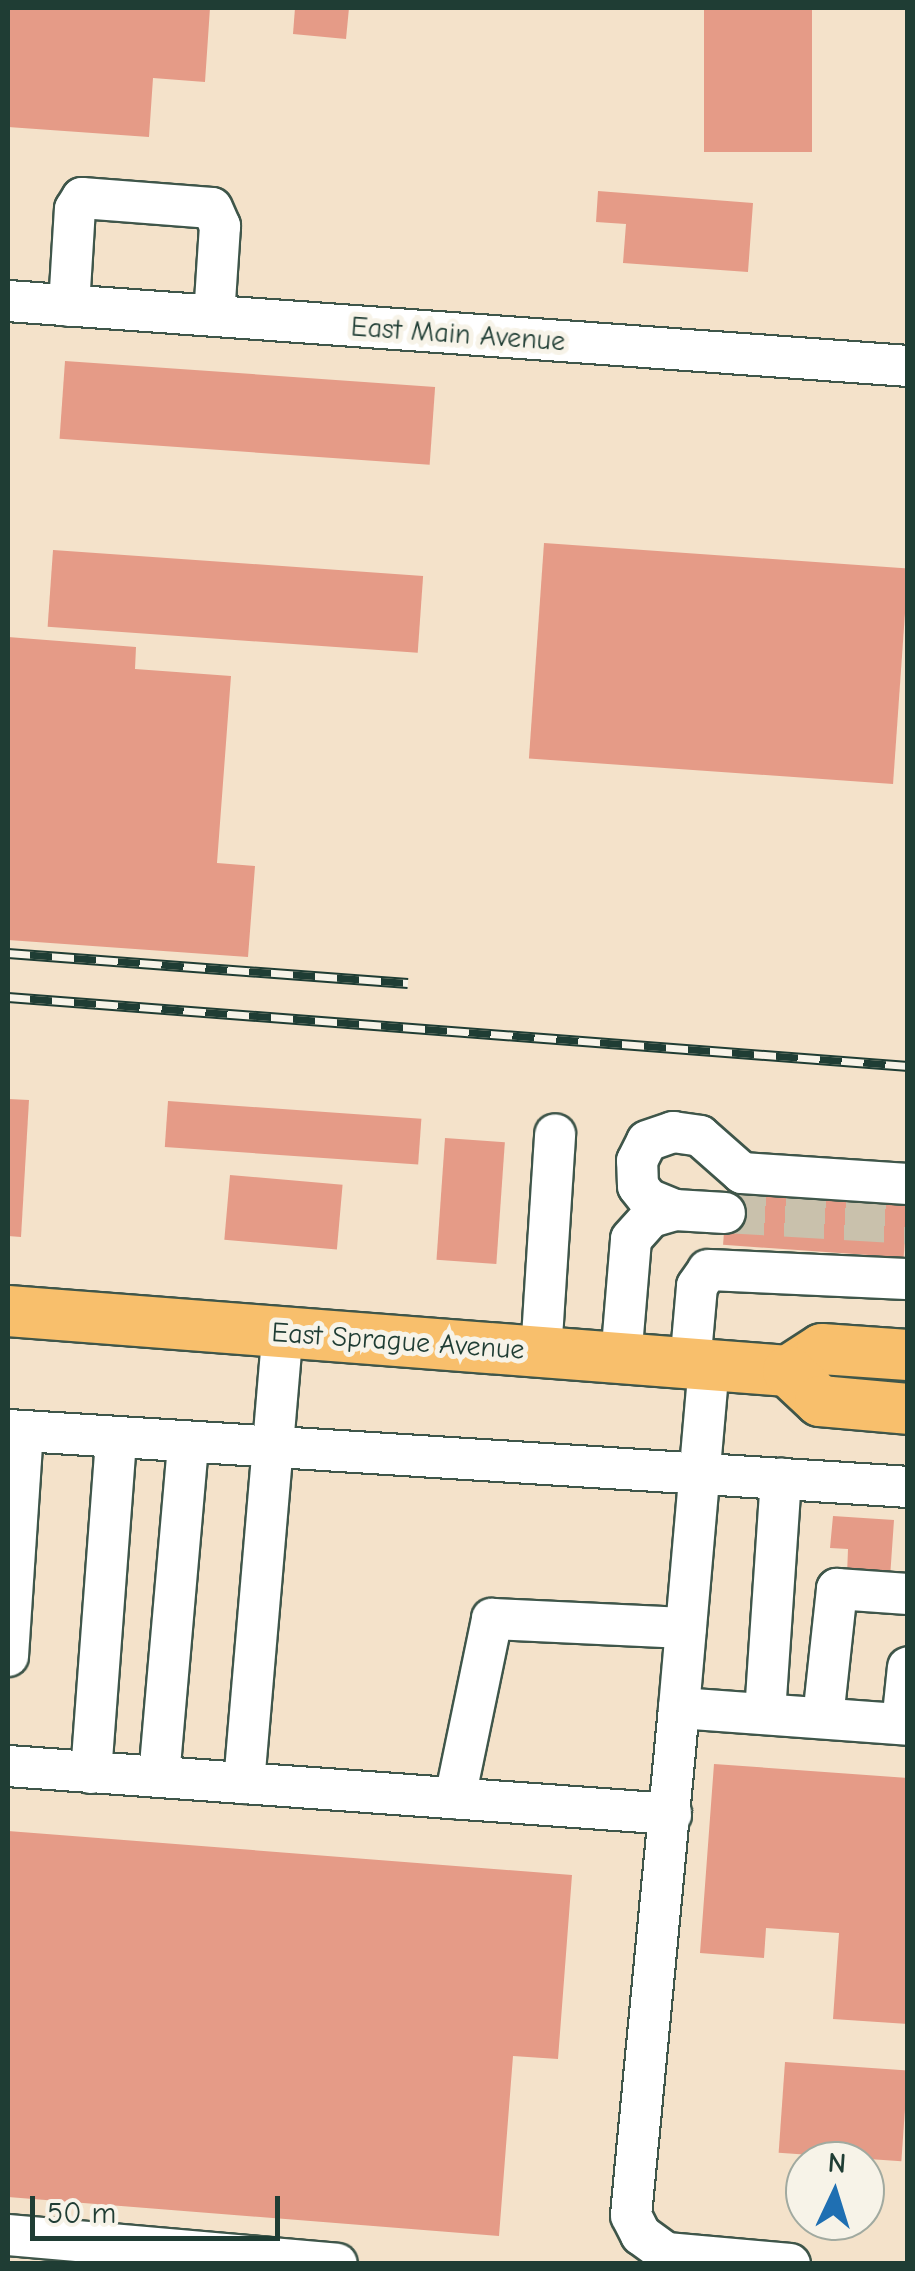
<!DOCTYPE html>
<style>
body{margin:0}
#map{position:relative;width:915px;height:2271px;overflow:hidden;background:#f4e2ca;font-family:"Comic Neue",sans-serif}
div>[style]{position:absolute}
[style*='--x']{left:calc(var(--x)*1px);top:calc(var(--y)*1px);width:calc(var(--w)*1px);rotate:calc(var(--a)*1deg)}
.building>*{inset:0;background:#e59b87;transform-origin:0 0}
.minor-tunnel>*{height:40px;margin-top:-20px;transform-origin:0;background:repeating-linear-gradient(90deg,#c9c1ac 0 40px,transparent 0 60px)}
.roads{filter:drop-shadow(2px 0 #3f564a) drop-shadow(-2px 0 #3f564a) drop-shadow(0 2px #3f564a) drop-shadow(0 -2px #3f564a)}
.minor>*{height:40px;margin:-20px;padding:0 20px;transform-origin:20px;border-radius:20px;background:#fff}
.major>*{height:50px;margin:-25px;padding:0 25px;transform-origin:25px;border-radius:25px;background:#f8bf6c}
.rail>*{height:11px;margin-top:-5.5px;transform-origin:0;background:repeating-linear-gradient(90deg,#f7f3e8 0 22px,#1f3d34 0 44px);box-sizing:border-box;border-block:2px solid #1f3d34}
span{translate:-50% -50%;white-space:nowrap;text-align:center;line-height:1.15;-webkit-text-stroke:10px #f7f3e8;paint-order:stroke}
.street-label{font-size:28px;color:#1f3d34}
.frame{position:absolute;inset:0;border:10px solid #1f3d34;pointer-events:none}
.north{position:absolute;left:785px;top:2141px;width:100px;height:100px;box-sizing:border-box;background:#f7f3e8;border:2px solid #a1aaa0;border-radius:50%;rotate:4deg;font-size:28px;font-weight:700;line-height:40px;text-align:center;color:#1f3d34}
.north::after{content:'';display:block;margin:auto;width:35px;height:45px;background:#1f6fb2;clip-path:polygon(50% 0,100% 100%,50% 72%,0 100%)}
.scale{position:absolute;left:30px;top:2196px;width:250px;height:45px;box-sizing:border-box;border:5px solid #1f3d34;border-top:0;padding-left:12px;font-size:30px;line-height:35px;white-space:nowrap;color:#1f3d34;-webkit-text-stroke:8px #f7f3e8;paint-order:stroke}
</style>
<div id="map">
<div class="building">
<i style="clip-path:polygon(8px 8px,210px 8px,205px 82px,153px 78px,149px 137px,8px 127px)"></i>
<i style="clip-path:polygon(295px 8px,349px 8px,346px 39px,293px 34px)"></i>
<i style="left:704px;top:8px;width:108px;height:144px"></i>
<i style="clip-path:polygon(598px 191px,753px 203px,748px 272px,623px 263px,626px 224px,596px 222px)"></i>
<i style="left:65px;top:361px;width:371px;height:78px;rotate:4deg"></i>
<i style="left:544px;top:543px;width:365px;height:216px;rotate:4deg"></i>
<i style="left:53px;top:550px;width:371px;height:77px;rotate:4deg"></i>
<i style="clip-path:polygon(8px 637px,136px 647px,135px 669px,231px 676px,217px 863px,255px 866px,248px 957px,8px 940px)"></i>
<i style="clip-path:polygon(8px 1099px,29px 1100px,21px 1237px,8px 1236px)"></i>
<i style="left:168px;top:1101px;width:254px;height:46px;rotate:4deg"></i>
<i style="left:445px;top:1138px;width:60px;height:122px;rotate:4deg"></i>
<i style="left:230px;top:1175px;width:113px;height:65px;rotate:5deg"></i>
<i style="left:727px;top:1189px;width:181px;height:56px;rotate:4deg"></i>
<i style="clip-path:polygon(833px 1516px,894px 1520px,890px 1578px,847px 1575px,848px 1549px,830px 1548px)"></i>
<i style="clip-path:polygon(714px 1764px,908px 1778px,908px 2024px,833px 2019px,839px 1933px,766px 1928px,764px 1958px,700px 1953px)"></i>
<i style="clip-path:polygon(8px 1831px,572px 1875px,558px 2059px,513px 2056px,499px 2236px,8px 2197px)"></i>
<i style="left:785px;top:2062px;width:123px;height:91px;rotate:4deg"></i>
</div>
<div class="minor-tunnel">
<i style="--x:725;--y:1213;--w:183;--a:3.4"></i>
</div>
<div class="roads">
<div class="minor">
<i style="--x:8;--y:301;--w:902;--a:4.13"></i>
<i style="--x:69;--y:306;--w:97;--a:-86.5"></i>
<i style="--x:75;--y:209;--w:13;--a:-58"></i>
<i style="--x:82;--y:198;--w:130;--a:4.4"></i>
<i style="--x:212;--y:208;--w:20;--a:66"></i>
<i style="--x:220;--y:226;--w:90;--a:93.8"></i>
<i style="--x:675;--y:1210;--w:29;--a:-158"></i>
<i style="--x:648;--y:1199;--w:16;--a:-128"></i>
<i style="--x:638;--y:1186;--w:25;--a:-92"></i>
<i style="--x:637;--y:1161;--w:22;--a:-63"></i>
<i style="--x:647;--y:1141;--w:28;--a:-19"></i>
<i style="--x:673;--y:1132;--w:27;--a:8"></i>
<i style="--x:700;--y:1136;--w:56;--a:41.4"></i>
<i style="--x:742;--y:1173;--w:166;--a:3.8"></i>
<i style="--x:541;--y:1353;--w:219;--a:-86.3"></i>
<i style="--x:621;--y:1359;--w:120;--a:-85.2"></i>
<i style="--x:631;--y:1239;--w:30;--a:-48"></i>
<i style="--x:651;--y:1217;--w:25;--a:-16"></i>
<i style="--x:675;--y:1210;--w:50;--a:3.4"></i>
<i style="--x:690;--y:1365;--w:79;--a:-84.9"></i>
<i style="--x:697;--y:1286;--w:19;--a:-55"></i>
<i style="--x:708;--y:1270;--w:200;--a:2.6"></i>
<i style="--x:8;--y:1430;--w:902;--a:3.62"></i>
<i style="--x:8;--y:1656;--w:225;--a:-86.2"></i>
<i style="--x:679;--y:1708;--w:343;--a:-85"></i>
<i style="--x:765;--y:1713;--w:235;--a:-86.1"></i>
<i style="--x:823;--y:1718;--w:130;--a:-83.8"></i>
<i style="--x:837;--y:1589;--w:71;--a:4"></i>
<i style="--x:902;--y:1724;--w:57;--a:-84"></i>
<i style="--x:8;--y:1766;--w:665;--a:4.14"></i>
<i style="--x:91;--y:1773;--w:335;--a:-85.7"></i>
<i style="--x:159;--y:1777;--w:334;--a:-85"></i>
<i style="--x:244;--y:1783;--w:453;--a:-85.1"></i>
<i style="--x:455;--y:1798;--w:183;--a:-78.3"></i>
<i style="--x:492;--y:1619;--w:194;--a:2.7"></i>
<i style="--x:8;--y:2235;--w:330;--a:5"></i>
<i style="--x:790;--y:2264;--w:124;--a:-174.9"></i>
<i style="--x:666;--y:2253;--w:31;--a:-144"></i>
<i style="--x:641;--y:2235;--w:22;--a:-117"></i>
<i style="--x:631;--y:2215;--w:509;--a:-84.59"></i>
<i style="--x:679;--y:1708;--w:230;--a:4.2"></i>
</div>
<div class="major">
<i style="--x:8;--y:1311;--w:782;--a:4.4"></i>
<i style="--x:788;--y:1371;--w:40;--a:-32.9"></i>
<i style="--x:822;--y:1349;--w:86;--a:4"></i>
<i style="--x:788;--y:1371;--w:44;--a:43.2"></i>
<i style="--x:820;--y:1401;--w:88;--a:5.2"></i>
</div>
</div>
<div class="rail">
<i style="--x:8;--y:953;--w:401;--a:4.3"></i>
<i style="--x:8;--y:997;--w:903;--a:4.38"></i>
</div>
<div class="street-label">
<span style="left:458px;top:334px;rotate:4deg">East Main Avenue</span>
<span style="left:398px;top:1341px;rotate:4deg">East Sprague Avenue</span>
</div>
<div class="frame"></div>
<div class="north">N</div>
<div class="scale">50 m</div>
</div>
